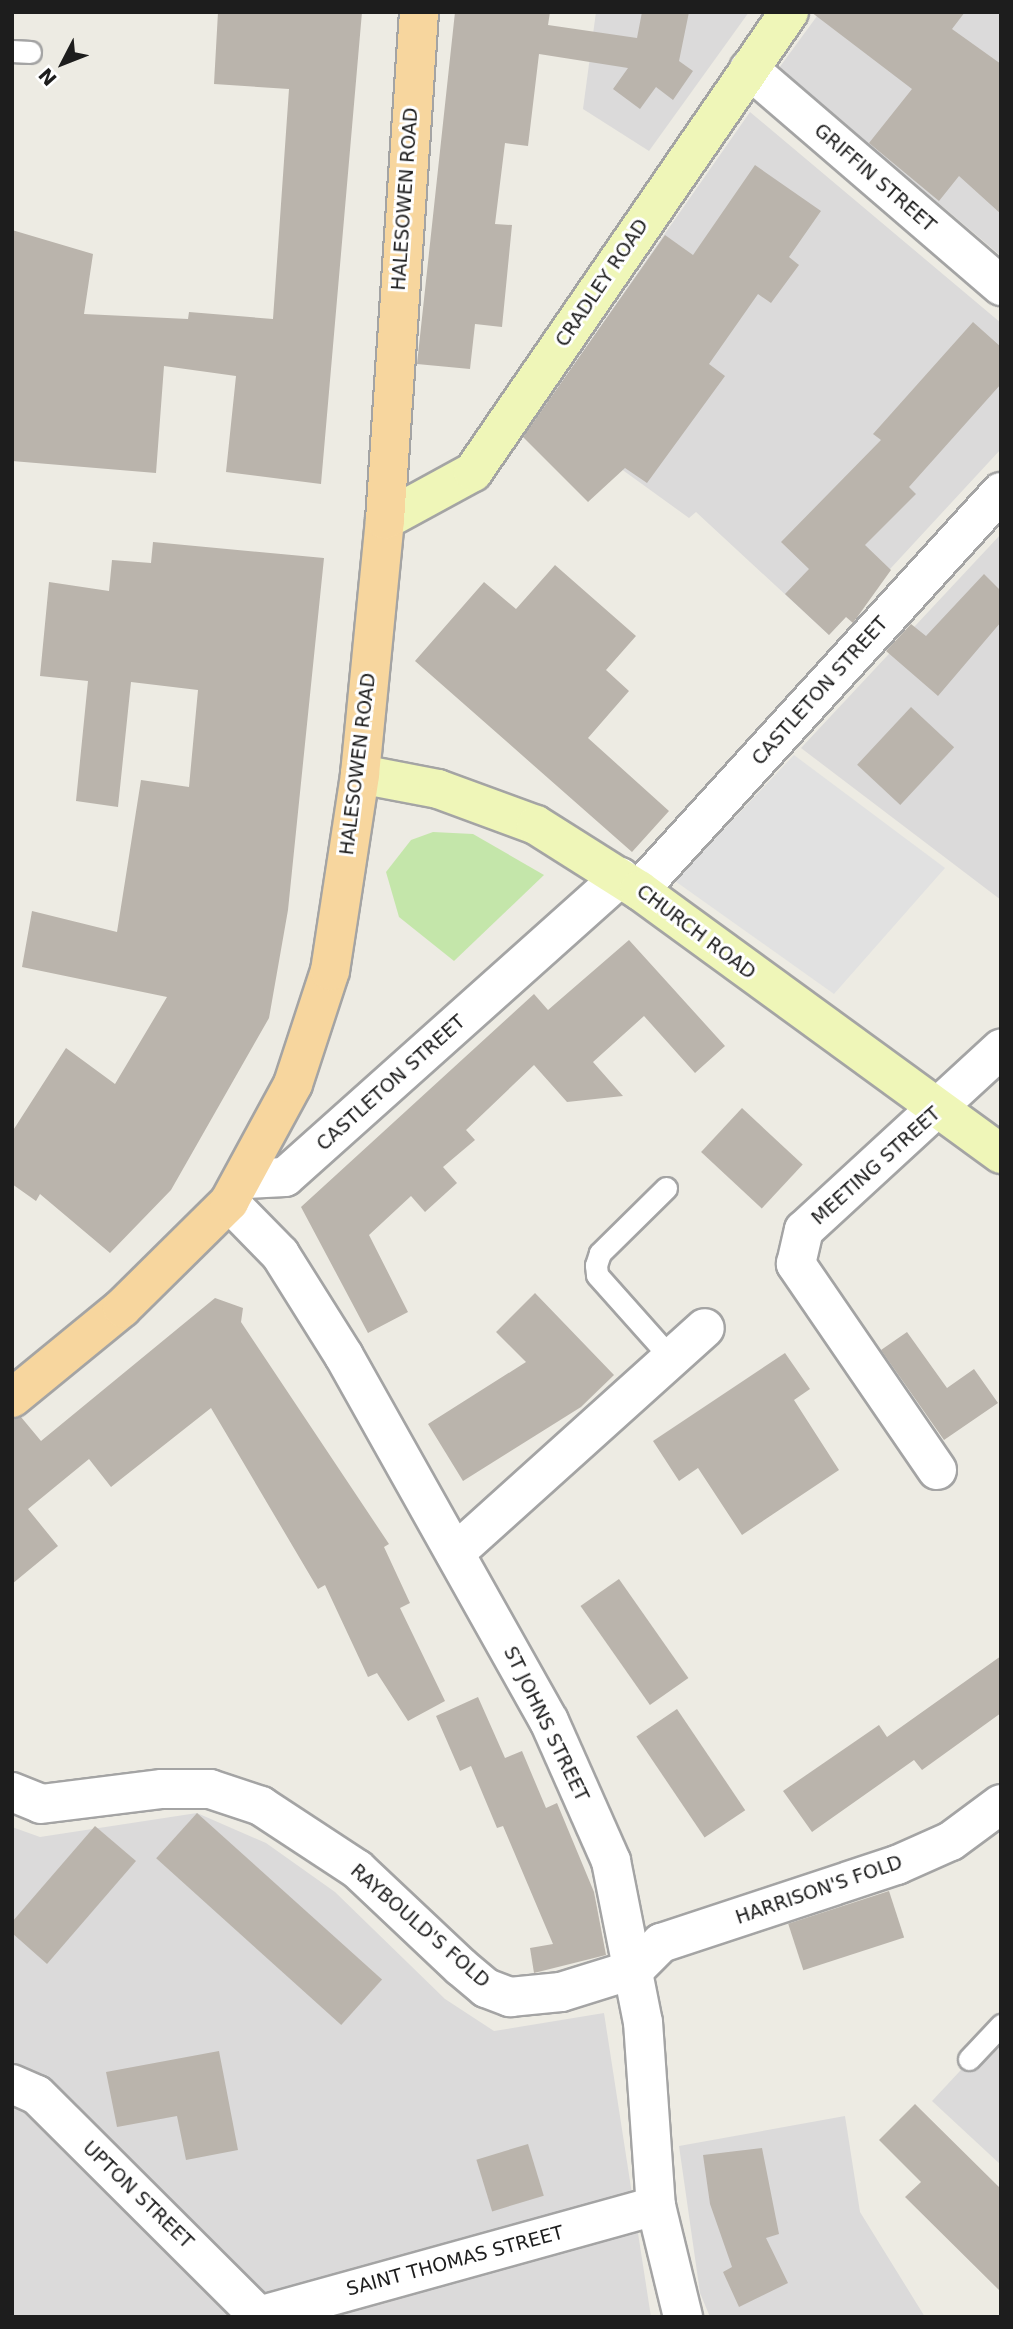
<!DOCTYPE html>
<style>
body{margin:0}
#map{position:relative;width:1013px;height:2329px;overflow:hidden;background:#edebe3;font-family:"DejaVu Sans",sans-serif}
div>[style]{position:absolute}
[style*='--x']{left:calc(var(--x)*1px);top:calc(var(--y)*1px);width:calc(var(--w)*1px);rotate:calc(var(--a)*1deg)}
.residential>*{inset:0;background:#dbdada}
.grass>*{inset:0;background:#c4e6aa}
.parking>*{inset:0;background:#e1e1e1}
.building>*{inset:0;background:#bab4ac;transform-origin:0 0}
.roads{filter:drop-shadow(2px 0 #a4a4a4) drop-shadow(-2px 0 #a4a4a4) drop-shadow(0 2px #a4a4a4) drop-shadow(0 -2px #a4a4a4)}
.lane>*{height:21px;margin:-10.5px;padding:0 10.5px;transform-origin:10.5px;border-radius:10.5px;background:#fff}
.street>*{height:38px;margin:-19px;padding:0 19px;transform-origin:19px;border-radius:19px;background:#fff}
.secondary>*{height:38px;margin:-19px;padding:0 19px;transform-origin:19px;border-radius:19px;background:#eff6b8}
.primary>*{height:38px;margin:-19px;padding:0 19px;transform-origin:19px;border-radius:19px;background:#f7d69e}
span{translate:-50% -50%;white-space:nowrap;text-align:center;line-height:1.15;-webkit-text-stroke:6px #fff;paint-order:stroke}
.street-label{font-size:19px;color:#1d1d1d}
.frame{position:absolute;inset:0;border:14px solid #1d1d1d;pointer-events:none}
.north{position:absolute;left:28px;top:28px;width:70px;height:70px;-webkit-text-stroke:5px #fff;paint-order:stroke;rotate:228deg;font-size:19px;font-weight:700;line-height:28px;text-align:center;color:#1d1d1d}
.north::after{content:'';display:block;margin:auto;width:24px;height:32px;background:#1d1d1d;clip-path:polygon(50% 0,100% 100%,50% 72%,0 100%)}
</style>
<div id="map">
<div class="residential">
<i style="clip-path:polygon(596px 12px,749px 12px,649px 151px,583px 109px)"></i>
<i style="clip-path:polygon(820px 12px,1001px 12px,1001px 256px,779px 68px)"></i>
<i style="clip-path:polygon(750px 112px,1001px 323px,1001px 449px,829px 635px,696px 512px,689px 518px,541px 411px)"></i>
<i style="clip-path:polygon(1001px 534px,1001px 900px,801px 748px)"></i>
<i style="clip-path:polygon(197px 1813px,266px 1843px,335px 1892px,445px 1999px,494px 2031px,604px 2013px,651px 2317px,12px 2317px,12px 1827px,40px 1837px)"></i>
<i style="clip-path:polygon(1001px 2027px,1001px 2165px,932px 2101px)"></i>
<i style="clip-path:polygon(845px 2116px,860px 2212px,925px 2317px,710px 2317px,700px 2293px,679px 2146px)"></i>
</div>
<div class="grass">
<i style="clip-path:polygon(433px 832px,473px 834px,544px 875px,454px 961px,399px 917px,386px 872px,411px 840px)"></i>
</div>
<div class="parking">
<i style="clip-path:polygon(794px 755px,945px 868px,834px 994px,675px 881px)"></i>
</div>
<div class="building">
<i style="clip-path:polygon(218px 12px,362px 12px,321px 484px,226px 472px,236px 376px,164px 366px,156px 473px,12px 461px,12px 230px,93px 254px,84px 314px,188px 319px,189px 312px,273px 319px,289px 89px,214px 84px)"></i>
<i style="clip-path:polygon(455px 12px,550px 12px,548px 25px,637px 38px,642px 12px,689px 12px,679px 61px,693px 71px,673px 100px,656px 87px,640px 109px,613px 89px,628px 68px,539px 54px,528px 146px,505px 143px,495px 224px,512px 225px,502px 327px,475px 324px,470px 369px,417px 364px)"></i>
<i style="clip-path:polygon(811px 12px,965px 12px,952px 29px,1001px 64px,1001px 214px,959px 176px,939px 201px,869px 143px,912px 89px)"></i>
<i style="clip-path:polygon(755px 165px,821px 211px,789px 257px,799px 265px,771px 303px,758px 294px,709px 364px,725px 376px,647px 483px,625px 468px,588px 502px,523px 437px,665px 235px,693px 255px)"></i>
<i style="clip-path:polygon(973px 322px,1001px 347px,1001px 384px,909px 487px,916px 494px,865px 545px,891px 570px,853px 623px,846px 617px,829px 635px,785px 594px,809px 569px,781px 542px,881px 440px,873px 434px)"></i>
<i style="clip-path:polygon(153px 542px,324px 558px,288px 910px,269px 1018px,171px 1190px,110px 1253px,40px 1194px,36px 1201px,12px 1184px,12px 1132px,66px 1048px,115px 1084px,167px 997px,22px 967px,32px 911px,117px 932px,141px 780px,189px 787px,198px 690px,131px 682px,118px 807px,76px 801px,88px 681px,40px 676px,49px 582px,109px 591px,112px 560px,151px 563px)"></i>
<i style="clip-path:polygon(555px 565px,636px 636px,606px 670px,629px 691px,588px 738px,669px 811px,632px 852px,415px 661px,484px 582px,516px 609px)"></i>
<i style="clip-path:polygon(984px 574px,1001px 591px,1001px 622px,938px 696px,886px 651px,911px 624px,926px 636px)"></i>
<i style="left:911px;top:707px;width:59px;height:79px;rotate:43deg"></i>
<i style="clip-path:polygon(629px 940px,725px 1046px,695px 1073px,644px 1016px,593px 1062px,623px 1096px,567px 1102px,534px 1065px,466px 1130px,475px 1140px,443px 1167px,457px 1183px,425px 1212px,411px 1196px,369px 1235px,408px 1312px,368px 1333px,301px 1207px,534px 994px,548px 1010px)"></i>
<i style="left:742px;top:1108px;width:83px;height:60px;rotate:43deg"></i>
<i style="clip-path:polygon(535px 1293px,614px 1375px,581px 1407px,463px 1481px,428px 1424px,526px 1362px,496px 1332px)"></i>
<i style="clip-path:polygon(215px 1298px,243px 1308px,241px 1322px,389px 1544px,384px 1547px,410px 1603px,400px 1608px,445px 1701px,408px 1721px,377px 1673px,368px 1677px,325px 1585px,318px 1589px,211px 1408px,111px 1487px,89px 1459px,28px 1509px,58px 1546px,12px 1584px,12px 1419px,21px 1417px,41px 1441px)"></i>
<i style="clip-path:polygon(907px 1332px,947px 1388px,974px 1369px,998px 1403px,944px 1440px,881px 1350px)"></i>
<i style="clip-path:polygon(785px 1353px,810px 1389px,794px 1400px,839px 1470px,742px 1535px,698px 1468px,679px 1481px,653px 1441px)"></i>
<i style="left:619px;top:1579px;width:121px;height:47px;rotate:55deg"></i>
<i style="clip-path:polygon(1001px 1656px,1001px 1713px,922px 1770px,914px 1760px,812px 1832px,783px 1791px,879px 1725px,887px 1737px)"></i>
<i style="clip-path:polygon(478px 1697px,505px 1758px,522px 1751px,546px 1808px,557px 1803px,594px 1892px,606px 1955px,534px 1973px,530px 1948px,553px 1944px,503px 1826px,497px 1828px,471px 1766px,460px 1771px,436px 1716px)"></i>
<i style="left:677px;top:1709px;width:122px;height:49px;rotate:56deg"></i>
<i style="left:197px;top:1813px;width:249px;height:61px;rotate:42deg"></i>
<i style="clip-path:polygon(95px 1826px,136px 1861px,47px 1964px,12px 1933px,12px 1922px)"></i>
<i style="left:889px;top:1891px;width:49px;height:106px;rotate:72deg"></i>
<i style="clip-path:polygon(219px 2051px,238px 2150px,186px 2160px,177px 2116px,117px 2127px,106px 2072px)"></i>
<i style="clip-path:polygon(915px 2104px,1001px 2189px,1001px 2292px,905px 2197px,921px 2182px,879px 2140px)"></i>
<i style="left:528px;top:2144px;width:54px;height:54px;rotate:73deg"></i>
<i style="clip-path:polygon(762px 2148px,779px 2234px,766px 2238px,788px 2283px,739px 2307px,723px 2272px,732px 2267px,710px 2204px,703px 2155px)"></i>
</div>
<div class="roads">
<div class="lane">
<i style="--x:12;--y:51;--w:18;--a:3"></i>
<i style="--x:666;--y:1188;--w:93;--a:135.4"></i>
<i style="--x:600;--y:1253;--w:13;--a:108"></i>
<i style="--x:596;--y:1265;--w:10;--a:84"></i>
<i style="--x:597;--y:1275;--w:111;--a:48.3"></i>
<i style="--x:969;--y:2059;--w:47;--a:-46.7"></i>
</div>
<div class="street">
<i style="--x:749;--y:69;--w:333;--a:40.7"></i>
<i style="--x:639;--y:890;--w:538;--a:-47.71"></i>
<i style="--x:246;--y:1179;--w:39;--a:-3"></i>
<i style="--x:285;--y:1177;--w:450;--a:-41.8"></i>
<i style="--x:229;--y:1202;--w:73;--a:45.6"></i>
<i style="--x:280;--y:1254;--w:120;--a:57.9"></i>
<i style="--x:344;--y:1356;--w:419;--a:60.7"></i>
<i style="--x:549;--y:1721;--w:153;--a:66.1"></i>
<i style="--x:611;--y:1861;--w:164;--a:78.8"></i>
<i style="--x:643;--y:2022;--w:184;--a:86"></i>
<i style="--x:656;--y:2206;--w:114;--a:76.3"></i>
<i style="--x:937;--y:1470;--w:250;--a:-124.4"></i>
<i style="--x:796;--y:1264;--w:35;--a:-77"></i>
<i style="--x:804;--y:1230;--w:268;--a:-42.6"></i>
<i style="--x:455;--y:1553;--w:336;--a:-42"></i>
<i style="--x:12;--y:1792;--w:31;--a:22"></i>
<i style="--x:41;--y:1804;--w:122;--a:-7.1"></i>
<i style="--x:162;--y:1789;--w:48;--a:0"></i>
<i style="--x:210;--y:1789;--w:54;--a:18.4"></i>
<i style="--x:261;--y:1806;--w:115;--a:33.3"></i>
<i style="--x:357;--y:1869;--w:143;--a:43.3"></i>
<i style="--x:461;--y:1967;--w:33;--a:40"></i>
<i style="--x:486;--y:1988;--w:26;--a:21"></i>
<i style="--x:510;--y:1997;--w:51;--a:-5.6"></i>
<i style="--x:561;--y:1992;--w:77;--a:-17.3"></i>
<i style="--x:635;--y:1969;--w:37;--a:-45"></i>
<i style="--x:661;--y:1943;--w:249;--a:-18.3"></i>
<i style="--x:897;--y:1865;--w:59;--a:-24"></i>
<i style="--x:951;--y:1841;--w:62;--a:-36.5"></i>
<i style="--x:12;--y:2084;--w:27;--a:24"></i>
<i style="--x:37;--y:2095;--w:312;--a:44.9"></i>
<i style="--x:255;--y:2317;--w:416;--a:-15.5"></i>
</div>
<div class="secondary">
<i style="--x:385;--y:520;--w:100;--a:-28.6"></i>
<i style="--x:473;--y:472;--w:558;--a:-55.51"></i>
<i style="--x:360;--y:774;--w:79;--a:10.9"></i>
<i style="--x:438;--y:789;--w:104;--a:20.2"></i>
<i style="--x:536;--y:825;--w:122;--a:32.3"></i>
<i style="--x:639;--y:890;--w:448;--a:36.1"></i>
</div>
<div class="primary">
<i style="--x:12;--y:1398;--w:142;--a:-39.3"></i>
<i style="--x:122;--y:1308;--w:151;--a:-44.7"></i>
<i style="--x:229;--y:1202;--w:134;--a:-61.5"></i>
<i style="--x:293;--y:1084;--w:119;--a:-71.9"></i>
<i style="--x:330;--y:971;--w:199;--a:-81.3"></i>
<i style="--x:360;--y:774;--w:255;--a:-84.4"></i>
<i style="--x:385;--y:520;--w:509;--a:-86.17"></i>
</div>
</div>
<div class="street-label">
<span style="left:875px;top:178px;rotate:41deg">GRIFFIN STREET</span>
<span style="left:405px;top:199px;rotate:-86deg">HALESOWEN ROAD</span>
<span style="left:602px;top:283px;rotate:-56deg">CRADLEY ROAD</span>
<span style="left:820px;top:691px;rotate:-48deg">CASTLETON STREET</span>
<span style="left:358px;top:764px;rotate:-83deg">HALESOWEN ROAD</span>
<span style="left:696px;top:932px;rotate:37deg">CHURCH ROAD</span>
<span style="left:391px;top:1083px;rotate:-42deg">CASTLETON STREET</span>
<span style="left:876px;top:1166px;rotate:-42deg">MEETING STREET</span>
<span style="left:546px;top:1724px;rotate:64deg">ST JOHNS STREET</span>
<span style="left:819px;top:1890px;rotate:-19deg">HARRISON'S FOLD</span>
<span style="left:420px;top:1926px;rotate:41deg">RAYBOULD'S FOLD</span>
<span style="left:138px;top:2195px;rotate:44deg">UPTON STREET</span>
<span style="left:455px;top:2261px;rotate:-15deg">SAINT THOMAS STREET</span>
</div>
<div class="frame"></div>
<div class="north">N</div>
</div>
